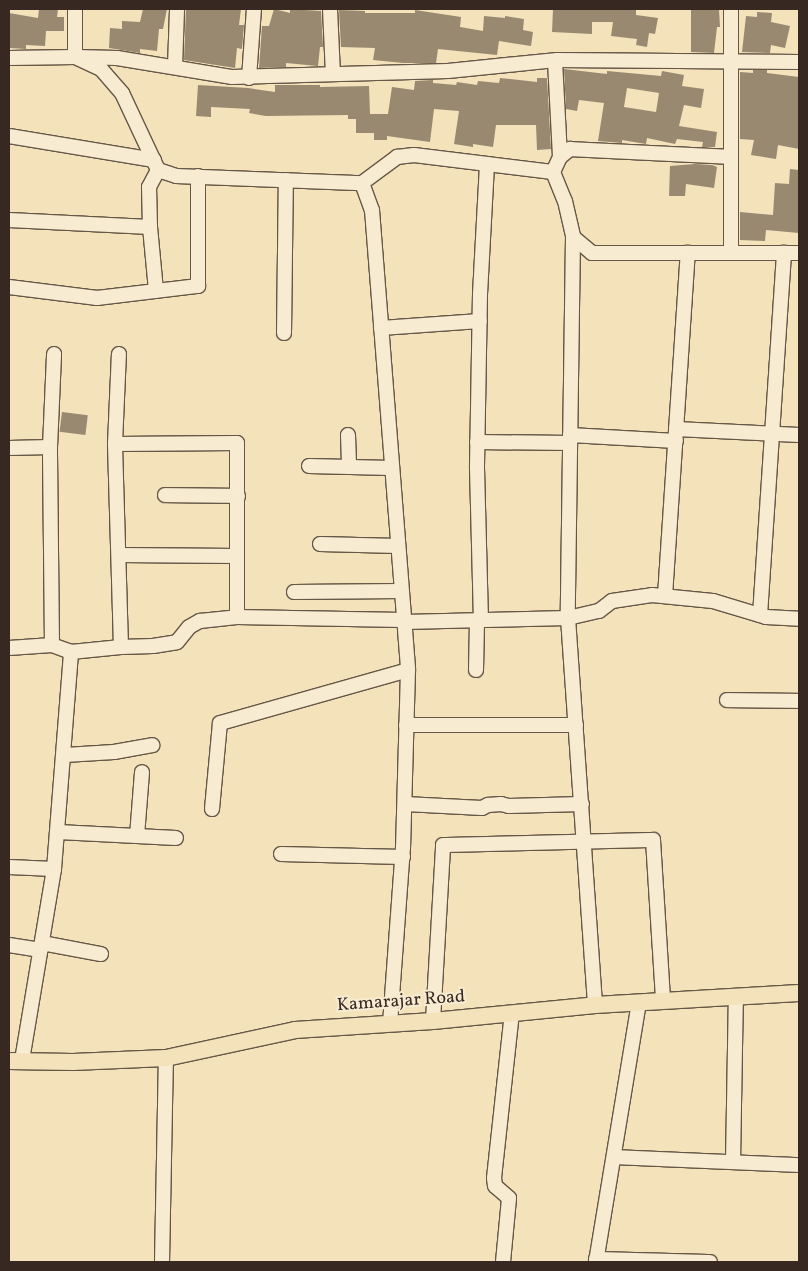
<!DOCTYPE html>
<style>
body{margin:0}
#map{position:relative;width:808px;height:1271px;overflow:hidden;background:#f3e2ba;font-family:Vollkorn,serif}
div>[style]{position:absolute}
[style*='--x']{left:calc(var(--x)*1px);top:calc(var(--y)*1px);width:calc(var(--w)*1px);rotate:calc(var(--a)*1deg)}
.building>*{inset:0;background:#998971;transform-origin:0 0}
.roads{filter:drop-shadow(1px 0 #665747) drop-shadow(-1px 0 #665747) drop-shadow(0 1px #665747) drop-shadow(0 -1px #665747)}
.minor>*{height:14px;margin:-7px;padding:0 7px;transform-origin:7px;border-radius:7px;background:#f7ecd2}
.major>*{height:16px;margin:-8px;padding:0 8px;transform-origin:8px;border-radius:8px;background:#f3e2ba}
span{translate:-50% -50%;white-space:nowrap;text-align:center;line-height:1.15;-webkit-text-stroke:4px #f7ecd2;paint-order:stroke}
.street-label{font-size:18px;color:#372921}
.frame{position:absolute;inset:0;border:10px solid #372921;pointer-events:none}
</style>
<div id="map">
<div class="building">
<i style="clip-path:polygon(39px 9px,58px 9px,57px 17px,64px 17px,64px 31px,46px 31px,45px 46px,26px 45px,26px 49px,9px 48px,9px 13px,38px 18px)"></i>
<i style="clip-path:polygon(143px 9px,167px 9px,163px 29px,159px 29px,157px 51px,140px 49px,140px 53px,109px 48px,110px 28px,122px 29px,122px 21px,140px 22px)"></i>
<i style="clip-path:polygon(186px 9px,241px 9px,239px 25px,244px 25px,242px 49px,237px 48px,235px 68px,184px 60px)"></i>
<i style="clip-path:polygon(274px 9px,290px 13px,290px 9px,321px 11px,323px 47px,320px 47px,318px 66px,286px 63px,286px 67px,259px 68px,262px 26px,269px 26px)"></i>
<i style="clip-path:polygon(553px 9px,636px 9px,636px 15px,658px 18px,655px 34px,649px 33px,647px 47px,636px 45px,637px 39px,611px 36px,613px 22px,592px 22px,592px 34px,552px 32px)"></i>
<i style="clip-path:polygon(691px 9px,719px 9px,720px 27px,717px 27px,714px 53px,691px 52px)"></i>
<i style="clip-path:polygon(339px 10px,365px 11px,365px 13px,415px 13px,415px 10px,461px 17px,460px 27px,483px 31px,484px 16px,505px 18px,505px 16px,524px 19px,523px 30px,533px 32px,531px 46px,499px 41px,497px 55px,438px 49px,436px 63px,403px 63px,373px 60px,375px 48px,341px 47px)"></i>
<i style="clip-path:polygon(757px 12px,772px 13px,771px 22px,790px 26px,785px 48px,771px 45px,770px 53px,742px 52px,746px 16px,757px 17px)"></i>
<i style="clip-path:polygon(evenodd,564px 69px,607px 74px,607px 71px,661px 76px,662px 71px,684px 75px,682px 86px,704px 89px,701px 108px,684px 105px,679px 126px,717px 132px,715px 147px,702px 147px,703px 142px,677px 139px,675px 144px,647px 138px,646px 144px,622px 140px,622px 143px,598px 141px,604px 103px,579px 100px,577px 111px,566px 109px,564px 69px,627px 88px,659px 93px,656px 112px,624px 107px,627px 88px)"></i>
<i style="clip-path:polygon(753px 70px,767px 70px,767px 73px,799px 77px,799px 149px,778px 145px,776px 159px,751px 155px,754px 140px,740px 139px,740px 72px,753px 73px)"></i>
<i style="clip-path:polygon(500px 78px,537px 82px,537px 78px,547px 78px,551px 149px,537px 150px,536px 125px,496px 125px,493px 147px,473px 144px,473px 147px,454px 144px,459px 111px,434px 109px,430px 142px,387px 136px,387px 140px,374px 140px,374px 133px,356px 133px,356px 119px,348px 119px,348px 115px,266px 116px,249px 113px,250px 109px,211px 107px,211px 117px,196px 116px,198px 85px,248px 88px,275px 92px,275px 85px,320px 85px,320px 87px,369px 86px,370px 114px,388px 114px,392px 87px,414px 90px,415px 81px,433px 80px,433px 83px,456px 85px,457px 82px,477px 85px,478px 81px,499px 83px)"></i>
<i style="clip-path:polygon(695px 164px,712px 165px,717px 167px,714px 188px,686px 184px,685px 196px,669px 196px,670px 166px)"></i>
<i style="clip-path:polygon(790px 169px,799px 170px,799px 233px,766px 230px,765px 241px,740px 240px,740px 212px,773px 215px,775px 183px,789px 184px)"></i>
<i style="left:62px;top:412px;width:26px;height:20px;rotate:7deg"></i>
</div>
<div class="roads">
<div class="minor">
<i style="--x:75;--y:9;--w:48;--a:90"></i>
<i style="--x:75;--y:57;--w:42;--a:1.4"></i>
<i style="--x:117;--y:58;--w:117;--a:9.4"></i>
<i style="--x:232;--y:77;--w:216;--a:-1.6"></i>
<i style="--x:448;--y:71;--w:110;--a:-5.8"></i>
<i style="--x:557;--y:60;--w:242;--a:0.5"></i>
<i style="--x:330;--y:9;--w:65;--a:87.4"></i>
<i style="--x:731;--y:9;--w:244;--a:90"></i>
<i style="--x:9;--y:58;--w:66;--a:-0.9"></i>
<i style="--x:75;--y:57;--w:29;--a:25"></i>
<i style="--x:101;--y:69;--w:32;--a:49"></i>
<i style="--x:122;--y:93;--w:85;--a:64.9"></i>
<i style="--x:158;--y:170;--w:19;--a:18"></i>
<i style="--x:176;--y:176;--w:186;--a:2.2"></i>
<i style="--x:362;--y:183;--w:44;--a:-36.6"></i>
<i style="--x:397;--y:157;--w:17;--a:-7"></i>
<i style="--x:414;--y:155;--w:74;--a:7"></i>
<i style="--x:487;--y:164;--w:66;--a:6.9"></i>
<i style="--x:553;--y:172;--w:31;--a:68"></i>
<i style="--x:565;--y:201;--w:37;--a:77"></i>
<i style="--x:573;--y:237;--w:25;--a:40"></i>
<i style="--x:592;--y:253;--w:207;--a:0"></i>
<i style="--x:555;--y:61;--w:96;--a:87"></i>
<i style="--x:175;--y:67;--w:58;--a:-88"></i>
<i style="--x:249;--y:78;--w:69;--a:-85.9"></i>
<i style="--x:9;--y:136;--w:147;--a:9.4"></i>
<i style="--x:553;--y:172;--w:17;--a:-65"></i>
<i style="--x:560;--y:157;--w:13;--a:-39"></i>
<i style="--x:570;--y:149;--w:161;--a:2.8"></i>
<i style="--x:362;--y:183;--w:29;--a:70"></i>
<i style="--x:372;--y:210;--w:461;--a:85.5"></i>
<i style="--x:408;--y:670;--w:177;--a:91.6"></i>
<i style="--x:403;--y:847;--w:177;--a:94.2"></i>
<i style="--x:9;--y:220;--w:141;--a:2.8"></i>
<i style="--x:150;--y:227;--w:64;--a:84.6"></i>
<i style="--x:150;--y:227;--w:40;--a:-91.4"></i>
<i style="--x:149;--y:187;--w:19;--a:-62"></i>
<i style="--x:573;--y:237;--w:381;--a:90.8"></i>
<i style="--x:568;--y:618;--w:388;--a:86"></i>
<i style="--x:9;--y:287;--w:89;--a:7.1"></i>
<i style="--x:97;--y:298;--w:102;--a:-6.8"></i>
<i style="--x:198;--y:286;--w:110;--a:-90"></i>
<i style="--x:381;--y:328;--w:99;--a:-4"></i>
<i style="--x:284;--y:333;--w:153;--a:-89.3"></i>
<i style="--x:676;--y:429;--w:123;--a:2.8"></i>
<i style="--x:348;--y:435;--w:32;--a:88"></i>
<i style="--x:570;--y:435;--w:106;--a:3.2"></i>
<i style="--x:477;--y:442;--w:93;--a:0.6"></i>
<i style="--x:115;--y:444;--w:122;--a:-0.5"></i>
<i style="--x:237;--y:443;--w:174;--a:90"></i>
<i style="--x:9;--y:448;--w:41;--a:-1.4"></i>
<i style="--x:309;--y:466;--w:82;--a:1.4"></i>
<i style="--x:165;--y:495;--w:73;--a:0.8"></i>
<i style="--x:320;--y:544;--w:78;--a:1.5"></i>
<i style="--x:119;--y:555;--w:118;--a:0.5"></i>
<i style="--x:294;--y:592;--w:107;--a:-0.5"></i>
<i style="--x:665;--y:596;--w:344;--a:-86.2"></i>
<i style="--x:760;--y:615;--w:363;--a:-86.2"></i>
<i style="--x:481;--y:621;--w:155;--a:-91.5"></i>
<i style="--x:477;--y:466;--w:172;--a:-89"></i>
<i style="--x:480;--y:294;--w:130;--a:-86.9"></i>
<i style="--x:404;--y:622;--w:164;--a:-1.4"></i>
<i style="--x:568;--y:618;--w:32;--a:-13"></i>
<i style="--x:599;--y:611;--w:16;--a:-38"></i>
<i style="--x:612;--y:601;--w:40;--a:-8.5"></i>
<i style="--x:652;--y:595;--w:61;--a:5.6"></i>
<i style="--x:713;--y:601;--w:55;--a:16.8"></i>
<i style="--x:766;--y:617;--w:33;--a:3"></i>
<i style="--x:52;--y:645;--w:198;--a:-90.6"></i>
<i style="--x:50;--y:447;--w:93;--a:-87.5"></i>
<i style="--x:121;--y:647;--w:32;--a:-2"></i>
<i style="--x:153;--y:646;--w:24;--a:-9"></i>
<i style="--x:177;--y:642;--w:19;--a:-51"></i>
<i style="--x:189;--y:627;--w:13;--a:-29"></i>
<i style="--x:200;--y:621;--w:37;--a:-6"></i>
<i style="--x:237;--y:617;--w:166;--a:1"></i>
<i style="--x:9;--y:648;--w:43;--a:-4"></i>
<i style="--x:52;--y:645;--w:20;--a:20"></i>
<i style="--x:71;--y:652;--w:50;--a:-5.7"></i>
<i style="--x:121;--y:647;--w:203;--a:-91.7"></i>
<i style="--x:115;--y:444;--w:90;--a:-87.5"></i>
<i style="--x:476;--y:670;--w:49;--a:-88.8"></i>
<i style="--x:727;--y:700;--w:72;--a:0.8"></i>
<i style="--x:406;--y:725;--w:170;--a:0"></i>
<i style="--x:65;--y:755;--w:49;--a:-3.5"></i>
<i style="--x:114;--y:752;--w:39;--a:-10"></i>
<i style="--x:405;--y:804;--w:77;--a:3"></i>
<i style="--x:482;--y:808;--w:7;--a:-27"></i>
<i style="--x:488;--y:805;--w:13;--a:-4"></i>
<i style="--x:501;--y:804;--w:8;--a:14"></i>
<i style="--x:509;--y:806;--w:73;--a:-1.6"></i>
<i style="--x:212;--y:809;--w:86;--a:-84.7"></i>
<i style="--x:220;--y:723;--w:195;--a:-15.7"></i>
<i style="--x:58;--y:832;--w:118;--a:2.9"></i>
<i style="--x:137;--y:836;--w:64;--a:-85.5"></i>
<i style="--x:281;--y:854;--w:122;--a:1.4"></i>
<i style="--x:9;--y:867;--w:45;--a:2.5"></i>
<i style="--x:54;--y:869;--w:195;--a:99.5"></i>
<i style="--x:54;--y:869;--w:218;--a:-85.5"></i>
<i style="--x:42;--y:943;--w:60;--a:10.6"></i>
<i style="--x:9;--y:945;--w:32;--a:9"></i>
<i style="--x:433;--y:1021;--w:176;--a:-86.7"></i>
<i style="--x:443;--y:845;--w:210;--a:-1.4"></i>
<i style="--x:653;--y:840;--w:161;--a:86.4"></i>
<i style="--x:614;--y:1157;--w:185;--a:2.5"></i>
<i style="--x:733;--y:1162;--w:165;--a:-89"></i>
<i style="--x:596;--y:1259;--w:114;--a:1.5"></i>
<i style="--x:162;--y:1262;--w:204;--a:-88.9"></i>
<i style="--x:503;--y:1262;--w:64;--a:-84.6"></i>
<i style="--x:509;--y:1198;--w:18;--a:-139"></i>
<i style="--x:495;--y:1186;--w:8;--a:-97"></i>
<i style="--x:494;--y:1178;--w:166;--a:-83.8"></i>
<i style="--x:596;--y:1262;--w:263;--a:-80.6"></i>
</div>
<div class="major">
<i style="--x:9;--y:1061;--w:64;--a:0.9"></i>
<i style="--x:73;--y:1062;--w:93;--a:-2.5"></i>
<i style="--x:166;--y:1058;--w:132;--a:-12.2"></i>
<i style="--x:295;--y:1030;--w:138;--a:-3.7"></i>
<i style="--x:433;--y:1021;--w:163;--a:-5.6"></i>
<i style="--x:595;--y:1005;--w:204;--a:-3.4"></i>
</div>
</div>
<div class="street-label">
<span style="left:401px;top:1002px;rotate:-4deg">Kamarajar Road</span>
</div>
<div class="frame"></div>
</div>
